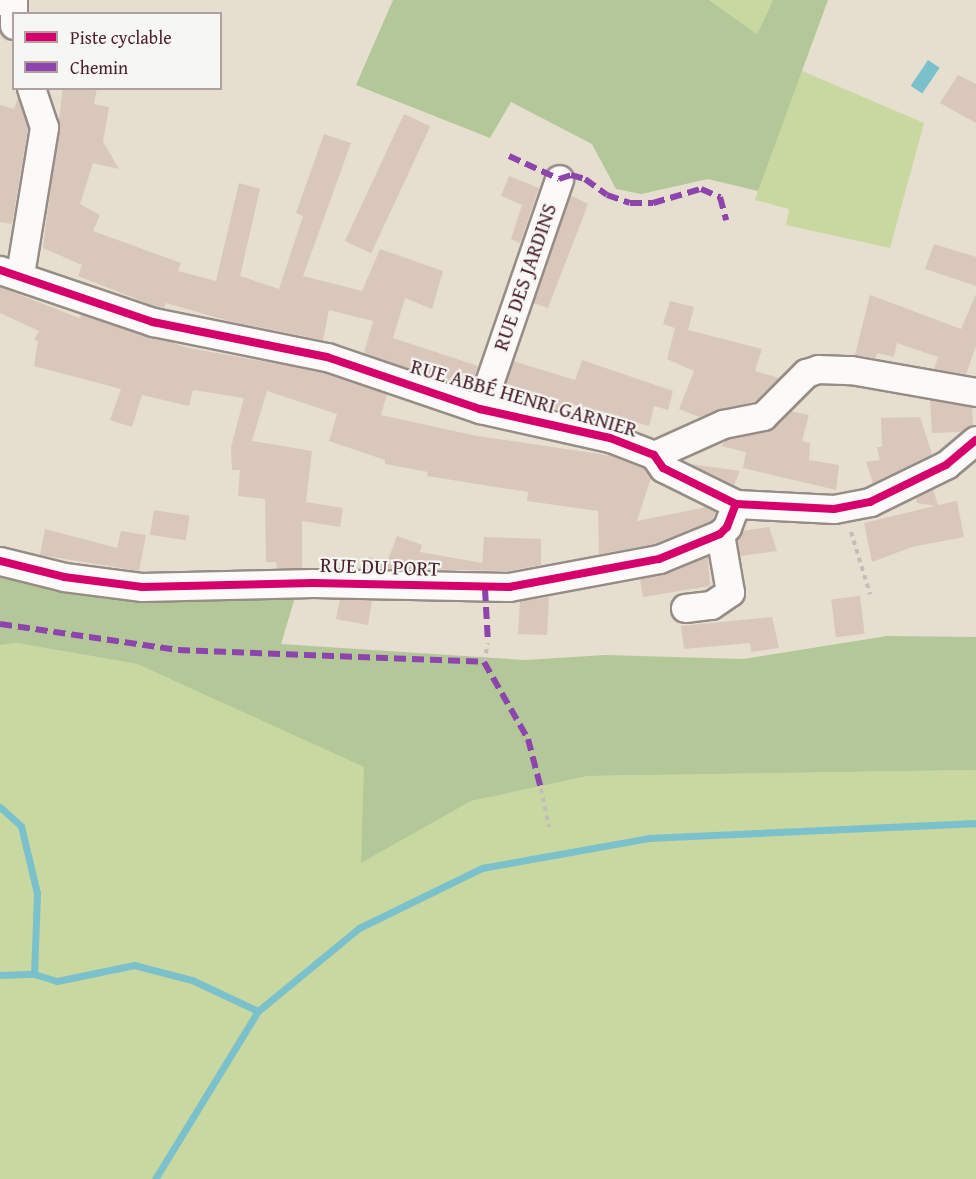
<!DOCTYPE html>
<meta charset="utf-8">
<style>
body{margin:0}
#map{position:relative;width:976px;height:1179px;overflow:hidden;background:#e6decf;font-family:"Gentium Book Plus",serif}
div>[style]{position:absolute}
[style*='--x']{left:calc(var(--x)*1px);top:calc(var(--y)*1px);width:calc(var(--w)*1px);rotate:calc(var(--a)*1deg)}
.green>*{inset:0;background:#c9d8a1}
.forest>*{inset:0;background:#b4c798}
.water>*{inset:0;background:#7ac1cc;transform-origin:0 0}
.stream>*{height:7px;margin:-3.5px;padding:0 3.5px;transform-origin:3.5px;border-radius:3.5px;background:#7ac1cc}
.building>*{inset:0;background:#dac7bc;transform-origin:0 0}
.path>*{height:4px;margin-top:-2px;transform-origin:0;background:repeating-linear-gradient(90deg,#c2bcbb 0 4.5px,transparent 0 9px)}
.roads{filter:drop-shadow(2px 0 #978c86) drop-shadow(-2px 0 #978c86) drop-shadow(0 2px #978c86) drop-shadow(0 -2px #978c86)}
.minor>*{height:27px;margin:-13.5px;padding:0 13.5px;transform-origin:13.5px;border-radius:13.5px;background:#fbfaf8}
.quiet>*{height:6px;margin-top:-3px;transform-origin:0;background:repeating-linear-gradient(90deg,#8e44ad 0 12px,transparent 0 18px)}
.cycleway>*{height:8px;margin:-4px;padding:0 4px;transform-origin:4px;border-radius:4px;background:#d6006c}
span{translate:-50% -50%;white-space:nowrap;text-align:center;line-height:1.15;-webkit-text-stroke:4.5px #f6f6f2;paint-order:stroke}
.street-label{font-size:21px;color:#4a1f2b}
.legend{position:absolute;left:12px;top:12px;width:210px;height:78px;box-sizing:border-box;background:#f6f6f2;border:2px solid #b1a0a2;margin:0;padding:8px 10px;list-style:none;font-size:18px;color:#4a1f2b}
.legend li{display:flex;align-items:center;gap:12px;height:30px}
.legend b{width:30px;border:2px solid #b1a0a2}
</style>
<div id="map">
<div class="green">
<i style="clip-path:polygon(709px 0,773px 0,757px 34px)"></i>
<i style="clip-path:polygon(800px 70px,924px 123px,890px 248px,786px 225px,789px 209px,755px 200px)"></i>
<i style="clip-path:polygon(17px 643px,137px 664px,365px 767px,361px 862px,471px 801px,588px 776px,976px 770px,976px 1179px,0 1179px,0 645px)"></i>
</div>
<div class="forest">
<i style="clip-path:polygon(393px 0,709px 0,757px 34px,773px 0,828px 0,758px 191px,708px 179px,641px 194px,616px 189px,592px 144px,511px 102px,490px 138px,356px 85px)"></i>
<i style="clip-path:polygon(0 576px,80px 593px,296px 594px,281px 644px,525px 660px,605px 655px,743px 659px,887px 636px,976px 637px,976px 770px,588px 776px,471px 801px,361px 863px,364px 767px,137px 664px,17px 643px,0 645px)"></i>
</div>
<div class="water">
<i style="left:928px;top:60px;width:14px;height:31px;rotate:34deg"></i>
</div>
<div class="stream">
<i style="--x:0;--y:807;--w:28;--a:42"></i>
<i style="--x:21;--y:826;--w:69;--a:76.6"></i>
<i style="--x:37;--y:893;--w:81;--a:92.1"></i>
<i style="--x:34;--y:974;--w:24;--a:17"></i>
<i style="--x:57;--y:981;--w:79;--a:-11.7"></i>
<i style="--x:134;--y:965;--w:60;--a:14.5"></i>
<i style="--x:192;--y:980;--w:73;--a:25.2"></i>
<i style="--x:0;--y:975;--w:34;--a:-2"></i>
<i style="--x:155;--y:1179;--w:197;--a:-58.5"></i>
<i style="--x:258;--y:1011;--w:131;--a:-39.4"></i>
<i style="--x:359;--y:928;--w:137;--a:-26"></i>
<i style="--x:482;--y:868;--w:169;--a:-10.2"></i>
<i style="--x:648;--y:838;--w:328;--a:-2.6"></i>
</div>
<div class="building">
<i style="clip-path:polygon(958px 75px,976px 84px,976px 123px,940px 103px)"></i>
<i style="clip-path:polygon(63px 88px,97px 88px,94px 104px,109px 107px,103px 142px,119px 169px,93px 163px,80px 204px,100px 215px,93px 231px,181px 263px,178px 271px,216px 281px,239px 183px,260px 189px,240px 276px,279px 289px,303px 216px,296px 213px,324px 134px,351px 143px,303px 276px,362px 291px,380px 249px,443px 271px,432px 309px,405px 298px,393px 338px,478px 366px,470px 389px,364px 353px,373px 321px,329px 310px,323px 340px,229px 321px,166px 303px,164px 308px,157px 307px,78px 276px,82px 265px,43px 248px)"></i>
<i style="clip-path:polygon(18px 98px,28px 128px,12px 224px,0 222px,0 105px,14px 109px)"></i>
<i style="left:404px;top:114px;width:29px;height:140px;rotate:25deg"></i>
<i style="clip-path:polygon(509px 176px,539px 188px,520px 243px,511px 239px,522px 205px,501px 196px)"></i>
<i style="clip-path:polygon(570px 195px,588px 204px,548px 308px,533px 303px)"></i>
<i style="clip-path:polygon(934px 244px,976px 257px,976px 286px,925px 269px)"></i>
<i style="clip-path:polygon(0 287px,79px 318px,82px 314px,189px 348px,323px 372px,387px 394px,381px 415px,477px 436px,613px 456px,644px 468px,651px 478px,637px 521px,707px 507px,716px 512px,711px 521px,655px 544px,599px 554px,598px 511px,527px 501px,528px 492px,427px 476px,428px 472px,385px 464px,385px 460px,329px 441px,337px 414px,267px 391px,252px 441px,312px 451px,306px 502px,343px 508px,340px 527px,302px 521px,302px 568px,277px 568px,276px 562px,266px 562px,265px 499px,238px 496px,240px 470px,232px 470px,231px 447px,244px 398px,193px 390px,189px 406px,142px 395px,132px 427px,110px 420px,121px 389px,34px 366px,38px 341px,34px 340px,39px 331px,0 313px)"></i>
<i style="clip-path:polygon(976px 294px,976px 346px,966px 374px,934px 369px,938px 357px,897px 343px,894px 357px,877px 353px,876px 358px,855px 355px,870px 295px,961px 329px)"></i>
<i style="clip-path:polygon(670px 301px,694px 307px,688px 330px,762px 349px,755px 371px,779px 378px,755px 401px,699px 417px,679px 409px,694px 371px,667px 359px,675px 328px,663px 324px)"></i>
<i style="clip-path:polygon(582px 360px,673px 391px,668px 410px,654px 406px,649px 426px,571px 404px,568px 412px,501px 397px,513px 361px,575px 380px)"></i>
<i style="clip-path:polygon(930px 400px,972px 407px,973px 425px,962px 432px,932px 433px)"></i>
<i style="clip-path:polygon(790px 411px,809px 415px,802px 441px,810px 443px,809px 460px,839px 465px,836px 490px,743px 468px,746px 452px,721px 446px,728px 439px,767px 431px)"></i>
<i style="clip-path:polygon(920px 417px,932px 454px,873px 483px,866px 462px,880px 460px,877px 447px,882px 447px,881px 418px)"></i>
<i style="clip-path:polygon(691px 464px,740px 471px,734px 485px)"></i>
<i style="clip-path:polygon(933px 489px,938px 505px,957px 501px,964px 537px,912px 547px,872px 562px,864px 523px,935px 506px,917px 503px,916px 497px)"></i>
<i style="left:154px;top:510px;width:36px;height:25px;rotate:9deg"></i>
<i style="clip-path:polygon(769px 527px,777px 551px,740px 556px,737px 539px,742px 531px)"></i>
<i style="clip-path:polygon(45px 529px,117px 548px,121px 531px,146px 535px,139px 571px,40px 555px)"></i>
<i style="clip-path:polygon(397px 536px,422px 545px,420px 552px,482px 563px,484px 537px,541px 539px,541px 565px,508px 571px,365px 568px,368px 557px,388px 560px)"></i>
<i style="clip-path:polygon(708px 556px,710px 586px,643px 597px,640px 579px,665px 574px)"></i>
<i style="left:860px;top:596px;width:38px;height:29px;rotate:83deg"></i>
<i style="clip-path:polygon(549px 597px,547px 635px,518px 634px,520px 601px)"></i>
<i style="clip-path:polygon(340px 599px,372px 600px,368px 625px,336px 619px)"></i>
<i style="clip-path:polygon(772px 617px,779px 648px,751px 652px,750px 643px,684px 649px,681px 626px)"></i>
</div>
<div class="path">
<i style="--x:851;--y:532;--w:65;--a:73"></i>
<i style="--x:484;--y:662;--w:19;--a:-78"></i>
<i style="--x:541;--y:789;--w:39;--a:78"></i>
</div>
<div class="roads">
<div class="minor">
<i style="--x:13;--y:0;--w:25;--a:88"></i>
<i style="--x:0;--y:270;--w:162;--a:18.8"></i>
<i style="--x:153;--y:322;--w:177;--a:11.4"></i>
<i style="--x:327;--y:357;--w:162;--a:18.8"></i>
<i style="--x:480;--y:409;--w:133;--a:12.6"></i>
<i style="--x:610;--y:438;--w:47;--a:21.1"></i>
<i style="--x:654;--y:455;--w:16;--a:55"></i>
<i style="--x:663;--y:468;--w:81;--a:26.3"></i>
<i style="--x:736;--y:504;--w:98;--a:2.9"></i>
<i style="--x:834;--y:509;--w:37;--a:-11"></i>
<i style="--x:870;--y:502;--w:85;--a:-26"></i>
<i style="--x:946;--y:465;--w:39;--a:-40"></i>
<i style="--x:20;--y:274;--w:149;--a:-80.7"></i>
<i style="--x:44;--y:127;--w:41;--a:-108.4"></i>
<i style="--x:480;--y:409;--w:243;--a:-71"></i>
<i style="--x:654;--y:455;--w:76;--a:-24.2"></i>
<i style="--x:723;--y:424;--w:41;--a:-11.3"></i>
<i style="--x:763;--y:416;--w:61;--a:-45"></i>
<i style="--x:806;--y:373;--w:13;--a:-18"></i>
<i style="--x:818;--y:369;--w:33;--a:2"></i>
<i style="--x:851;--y:370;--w:127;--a:10"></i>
<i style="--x:0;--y:561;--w:66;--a:14"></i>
<i style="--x:64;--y:577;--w:79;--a:7.3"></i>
<i style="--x:142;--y:587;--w:171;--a:-1.3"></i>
<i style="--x:313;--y:583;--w:196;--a:1.2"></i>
<i style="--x:509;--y:587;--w:153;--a:-10.6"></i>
<i style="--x:659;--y:559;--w:66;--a:-22.3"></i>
<i style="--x:720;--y:534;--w:10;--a:-45"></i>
<i style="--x:727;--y:527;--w:25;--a:-69"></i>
<i style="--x:685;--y:608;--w:26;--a:-7"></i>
<i style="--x:711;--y:605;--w:23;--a:-34"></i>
<i style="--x:730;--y:592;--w:59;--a:-99.8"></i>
</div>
</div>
<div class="quiet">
<i style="--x:509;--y:156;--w:55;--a:24.7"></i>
<i style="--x:559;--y:179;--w:13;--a:-18"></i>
<i style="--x:571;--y:175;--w:15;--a:16"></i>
<i style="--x:585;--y:179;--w:27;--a:36"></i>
<i style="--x:607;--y:195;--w:24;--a:19"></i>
<i style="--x:630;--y:203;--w:23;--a:0"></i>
<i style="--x:653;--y:203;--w:50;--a:-16.3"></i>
<i style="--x:701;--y:189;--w:21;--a:23"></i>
<i style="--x:720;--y:197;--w:24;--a:75"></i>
<i style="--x:485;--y:589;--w:54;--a:86.8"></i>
<i style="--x:0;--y:624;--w:180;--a:8.3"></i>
<i style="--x:178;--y:650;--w:306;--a:2.2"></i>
<i style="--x:484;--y:662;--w:89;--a:60.3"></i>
<i style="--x:528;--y:739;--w:52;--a:75.4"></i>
</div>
<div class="cycleway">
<i style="--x:0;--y:270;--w:162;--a:18.8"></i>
<i style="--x:153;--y:322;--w:177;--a:11.4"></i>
<i style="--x:327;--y:357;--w:162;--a:18.8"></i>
<i style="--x:480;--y:409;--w:133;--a:12.6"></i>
<i style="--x:610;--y:438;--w:47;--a:21.1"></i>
<i style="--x:654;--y:455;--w:16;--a:55"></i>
<i style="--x:663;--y:468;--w:81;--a:26.3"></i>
<i style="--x:736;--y:504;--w:98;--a:2.9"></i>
<i style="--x:834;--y:509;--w:37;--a:-11"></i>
<i style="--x:870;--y:502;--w:85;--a:-26"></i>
<i style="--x:946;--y:465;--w:39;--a:-40"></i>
<i style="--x:0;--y:561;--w:66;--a:14"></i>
<i style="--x:64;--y:577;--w:79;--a:7.3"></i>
<i style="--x:142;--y:587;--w:171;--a:-1.3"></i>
<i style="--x:313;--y:583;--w:196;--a:1.2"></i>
<i style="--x:509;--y:587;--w:153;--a:-10.6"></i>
<i style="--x:659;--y:559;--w:66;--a:-22.3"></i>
<i style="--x:720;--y:534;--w:10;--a:-45"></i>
<i style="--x:727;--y:527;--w:25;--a:-69"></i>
</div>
<div class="street-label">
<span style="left:525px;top:277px;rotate:-71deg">RUE DES JARDINS</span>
<span style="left:524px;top:398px;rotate:16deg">RUE ABBÉ HENRI GARNIER</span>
<span style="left:380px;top:567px;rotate:2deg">RUE DU PORT</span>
</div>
<ul class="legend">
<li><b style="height:8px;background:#d6006c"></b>Piste cyclable</li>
<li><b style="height:8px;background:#8e44ad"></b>Chemin</li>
</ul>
</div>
